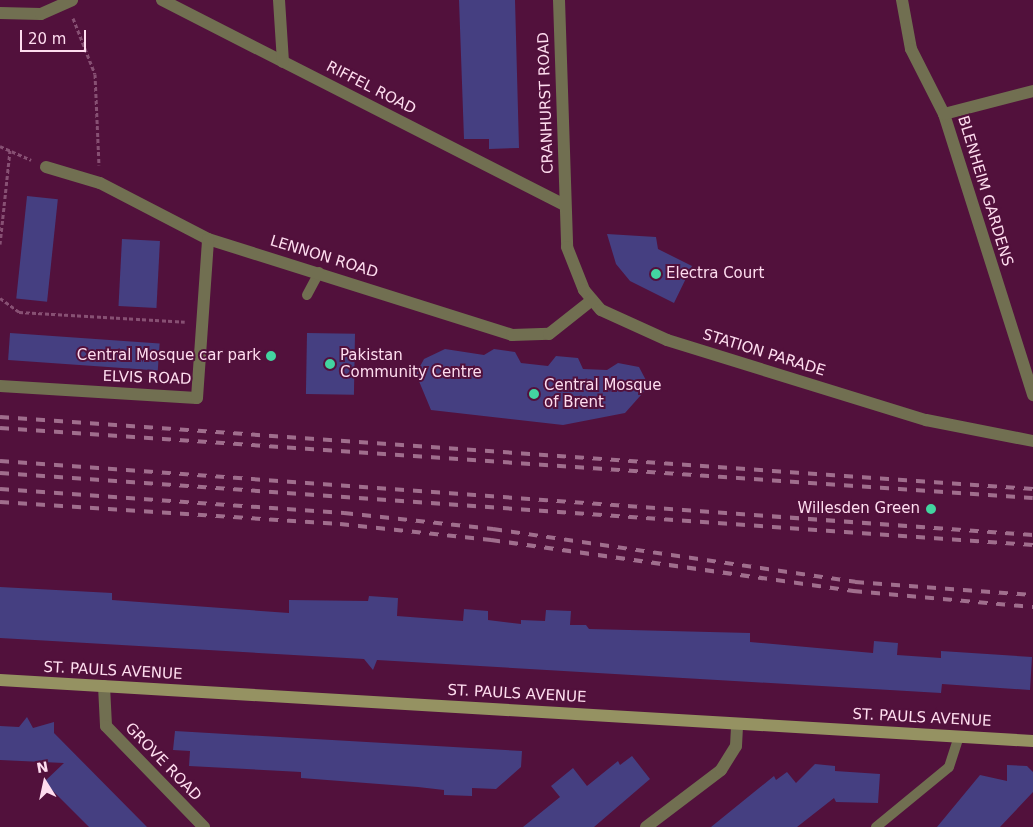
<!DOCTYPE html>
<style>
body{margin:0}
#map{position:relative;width:1033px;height:827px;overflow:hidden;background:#52113c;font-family:"DejaVu Sans",sans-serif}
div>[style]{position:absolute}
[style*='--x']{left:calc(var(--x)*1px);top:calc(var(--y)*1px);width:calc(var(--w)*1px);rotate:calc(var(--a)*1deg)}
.building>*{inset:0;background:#453f81;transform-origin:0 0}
.path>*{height:3px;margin-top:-1.5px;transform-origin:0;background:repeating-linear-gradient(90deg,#875073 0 4px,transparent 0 6.5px)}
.lane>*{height:10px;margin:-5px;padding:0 5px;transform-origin:5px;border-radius:5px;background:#716f51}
.street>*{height:12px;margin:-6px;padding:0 6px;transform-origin:6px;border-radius:6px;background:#716f51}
.secondary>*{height:12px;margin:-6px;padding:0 6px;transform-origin:6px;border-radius:6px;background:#959262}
.rail>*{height:4px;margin-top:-2px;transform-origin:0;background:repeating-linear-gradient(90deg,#a06e8d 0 9px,transparent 0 18px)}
.dots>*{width:14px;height:14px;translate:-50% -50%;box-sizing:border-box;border:2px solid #52113c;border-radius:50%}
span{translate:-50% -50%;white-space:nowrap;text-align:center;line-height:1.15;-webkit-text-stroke:4px #52113c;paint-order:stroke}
.street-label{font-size:15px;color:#feddef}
.poi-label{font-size:15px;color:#feddef}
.left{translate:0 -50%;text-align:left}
.right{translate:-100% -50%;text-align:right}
.north{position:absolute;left:20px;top:757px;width:50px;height:50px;-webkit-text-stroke:4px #52113c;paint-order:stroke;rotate:350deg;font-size:14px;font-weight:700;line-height:20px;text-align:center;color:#feddef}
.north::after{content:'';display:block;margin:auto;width:18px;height:22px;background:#feddef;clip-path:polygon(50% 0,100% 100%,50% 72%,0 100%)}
.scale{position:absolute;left:20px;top:30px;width:66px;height:22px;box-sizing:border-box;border:2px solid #feddef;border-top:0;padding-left:6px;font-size:15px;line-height:18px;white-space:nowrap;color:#feddef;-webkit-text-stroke:4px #52113c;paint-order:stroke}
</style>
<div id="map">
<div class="building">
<i style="clip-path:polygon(459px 0,515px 0,519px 148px,489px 149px,489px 139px,464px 139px)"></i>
<i style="left:27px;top:196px;width:31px;height:103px;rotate:6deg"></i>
<i style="clip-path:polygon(607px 234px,656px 237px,658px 249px,692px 266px,674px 303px,630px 281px,616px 264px)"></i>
<i style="left:122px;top:239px;width:38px;height:67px;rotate:3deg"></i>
<i style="left:10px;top:333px;width:150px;height:27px;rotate:4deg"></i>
<i style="left:307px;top:333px;width:48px;height:61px;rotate:1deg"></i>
<i style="clip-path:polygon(445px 349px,484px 355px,494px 349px,515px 352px,521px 363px,548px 366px,556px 356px,578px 358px,583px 369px,607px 370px,618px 363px,639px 367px,649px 386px,625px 413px,563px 425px,431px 410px,416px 374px,424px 359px)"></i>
<i style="clip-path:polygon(0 587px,112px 593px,112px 600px,289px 613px,289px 600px,368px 601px,369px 596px,398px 598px,397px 616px,463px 621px,464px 609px,488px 611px,488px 620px,521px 624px,521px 620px,545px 621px,546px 610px,571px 611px,570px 625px,586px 625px,589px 629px,750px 633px,750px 642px,873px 653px,874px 641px,898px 643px,897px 655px,941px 658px,941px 651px,1032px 657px,1030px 690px,942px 684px,941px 693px,377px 660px,373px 670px,364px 659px,0 638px)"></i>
<i style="clip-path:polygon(27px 717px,33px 728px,54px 722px,54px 733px,147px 827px,89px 827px,44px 782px,64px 763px,0 760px,0 726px,19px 727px)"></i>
<i style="clip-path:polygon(175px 731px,522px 751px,521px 767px,496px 789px,472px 788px,472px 796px,444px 795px,444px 790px,418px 787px,301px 778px,301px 772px,189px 766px,190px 751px,173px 750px)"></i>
<i style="clip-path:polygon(632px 756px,650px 779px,594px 827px,523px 827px,560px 797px,551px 786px,573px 768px,587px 786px,618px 761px,620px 765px)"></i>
<i style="clip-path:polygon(815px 764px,835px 766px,835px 771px,880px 774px,878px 803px,836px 802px,834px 798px,797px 827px,711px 827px,774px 776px,776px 780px,787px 772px,796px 783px)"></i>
<i style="clip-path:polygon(1007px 765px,1027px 766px,1033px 772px,1033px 792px,1000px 827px,937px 827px,980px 775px,1007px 781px)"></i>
</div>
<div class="path">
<i style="--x:73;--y:18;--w:60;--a:68.6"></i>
<i style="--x:95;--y:74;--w:91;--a:87.5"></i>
<i style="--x:0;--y:146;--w:34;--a:24"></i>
<i style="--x:0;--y:244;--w:94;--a:-83.9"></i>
<i style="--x:0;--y:298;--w:24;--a:36"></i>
<i style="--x:19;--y:312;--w:166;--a:3.4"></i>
</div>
<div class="lane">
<i style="--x:307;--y:295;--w:26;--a:-62"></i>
<i style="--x:876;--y:827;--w:94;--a:-39.4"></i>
<i style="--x:949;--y:767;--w:32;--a:-72"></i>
</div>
<div class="street">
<i style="--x:162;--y:0;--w:452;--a:27"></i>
<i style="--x:279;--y:0;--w:62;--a:86.3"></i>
<i style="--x:559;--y:0;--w:247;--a:88.1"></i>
<i style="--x:567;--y:247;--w:46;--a:68.4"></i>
<i style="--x:584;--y:290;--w:26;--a:50"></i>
<i style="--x:601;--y:310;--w:72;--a:24.4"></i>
<i style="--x:667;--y:340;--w:271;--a:17.2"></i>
<i style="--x:926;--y:420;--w:109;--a:11.1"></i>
<i style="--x:902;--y:0;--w:50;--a:79.6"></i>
<i style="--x:911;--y:49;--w:73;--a:63.1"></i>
<i style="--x:944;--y:114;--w:295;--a:72.4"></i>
<i style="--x:0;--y:13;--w:41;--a:1.4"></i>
<i style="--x:41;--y:14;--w:34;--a:-24"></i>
<i style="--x:944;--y:114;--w:92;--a:-14.5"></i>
<i style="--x:46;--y:167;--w:56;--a:16.5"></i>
<i style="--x:100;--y:183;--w:122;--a:27.4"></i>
<i style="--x:208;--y:239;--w:319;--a:17.5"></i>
<i style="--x:512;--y:335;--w:37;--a:-2"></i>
<i style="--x:549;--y:334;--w:55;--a:-38.3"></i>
<i style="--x:0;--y:386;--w:197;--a:3.5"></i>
<i style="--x:197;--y:398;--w:159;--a:-86"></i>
<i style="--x:104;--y:686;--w:40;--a:87.1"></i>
<i style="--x:106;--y:726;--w:141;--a:45.9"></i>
<i style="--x:646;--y:827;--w:94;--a:-37.2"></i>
<i style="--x:721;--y:770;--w:28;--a:-58"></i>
<i style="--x:736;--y:746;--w:22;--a:-87"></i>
</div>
<div class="secondary">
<i style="--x:0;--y:680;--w:1035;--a:3.38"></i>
</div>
<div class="rail">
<i style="--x:0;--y:417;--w:1036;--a:3.99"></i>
<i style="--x:0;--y:428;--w:1035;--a:3.88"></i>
<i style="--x:0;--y:461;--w:1036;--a:4.1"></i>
<i style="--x:0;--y:473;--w:1036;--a:3.99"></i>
<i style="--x:0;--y:489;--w:345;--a:4"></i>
<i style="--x:344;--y:513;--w:150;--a:6.1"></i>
<i style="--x:493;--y:529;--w:366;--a:8.3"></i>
<i style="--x:855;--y:582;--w:178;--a:4.2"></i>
<i style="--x:0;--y:502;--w:341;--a:3.7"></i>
<i style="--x:340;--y:524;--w:152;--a:6"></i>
<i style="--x:491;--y:540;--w:366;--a:8"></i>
<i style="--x:853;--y:591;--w:181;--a:5.1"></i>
</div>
<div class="dots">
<i style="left:656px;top:274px;background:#43d4a0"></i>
<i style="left:271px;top:356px;background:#43d4a0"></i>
<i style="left:330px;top:364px;background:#43d4a0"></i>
<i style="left:534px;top:394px;background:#43d4a0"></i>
<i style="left:931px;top:509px;background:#43d4a0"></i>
</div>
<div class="street-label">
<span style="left:371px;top:88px;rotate:27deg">RIFFEL ROAD</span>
<span style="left:546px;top:103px;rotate:-92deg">CRANHURST ROAD</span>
<span style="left:985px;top:191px;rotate:73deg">BLENHEIM GARDENS</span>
<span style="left:324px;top:257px;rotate:17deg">LENNON ROAD</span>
<span style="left:764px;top:353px;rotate:17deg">STATION PARADE</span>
<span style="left:147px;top:378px;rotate:2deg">ELVIS ROAD</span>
<span style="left:113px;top:671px;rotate:3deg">ST. PAULS AVENUE</span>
<span style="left:517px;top:694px;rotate:3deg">ST. PAULS AVENUE</span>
<span style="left:922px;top:718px;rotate:3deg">ST. PAULS AVENUE</span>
<span style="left:163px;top:762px;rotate:46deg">GROVE ROAD</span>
</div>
<div class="poi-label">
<span class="left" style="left:666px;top:274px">Electra Court</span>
<span class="left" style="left:340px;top:364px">Pakistan<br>Community Centre</span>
<span class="right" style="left:261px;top:356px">Central Mosque car park</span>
<span class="left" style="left:544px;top:394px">Central Mosque<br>of Brent</span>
<span class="right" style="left:920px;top:509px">Willesden Green</span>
</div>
<div class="north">N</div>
<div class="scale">20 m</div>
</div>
